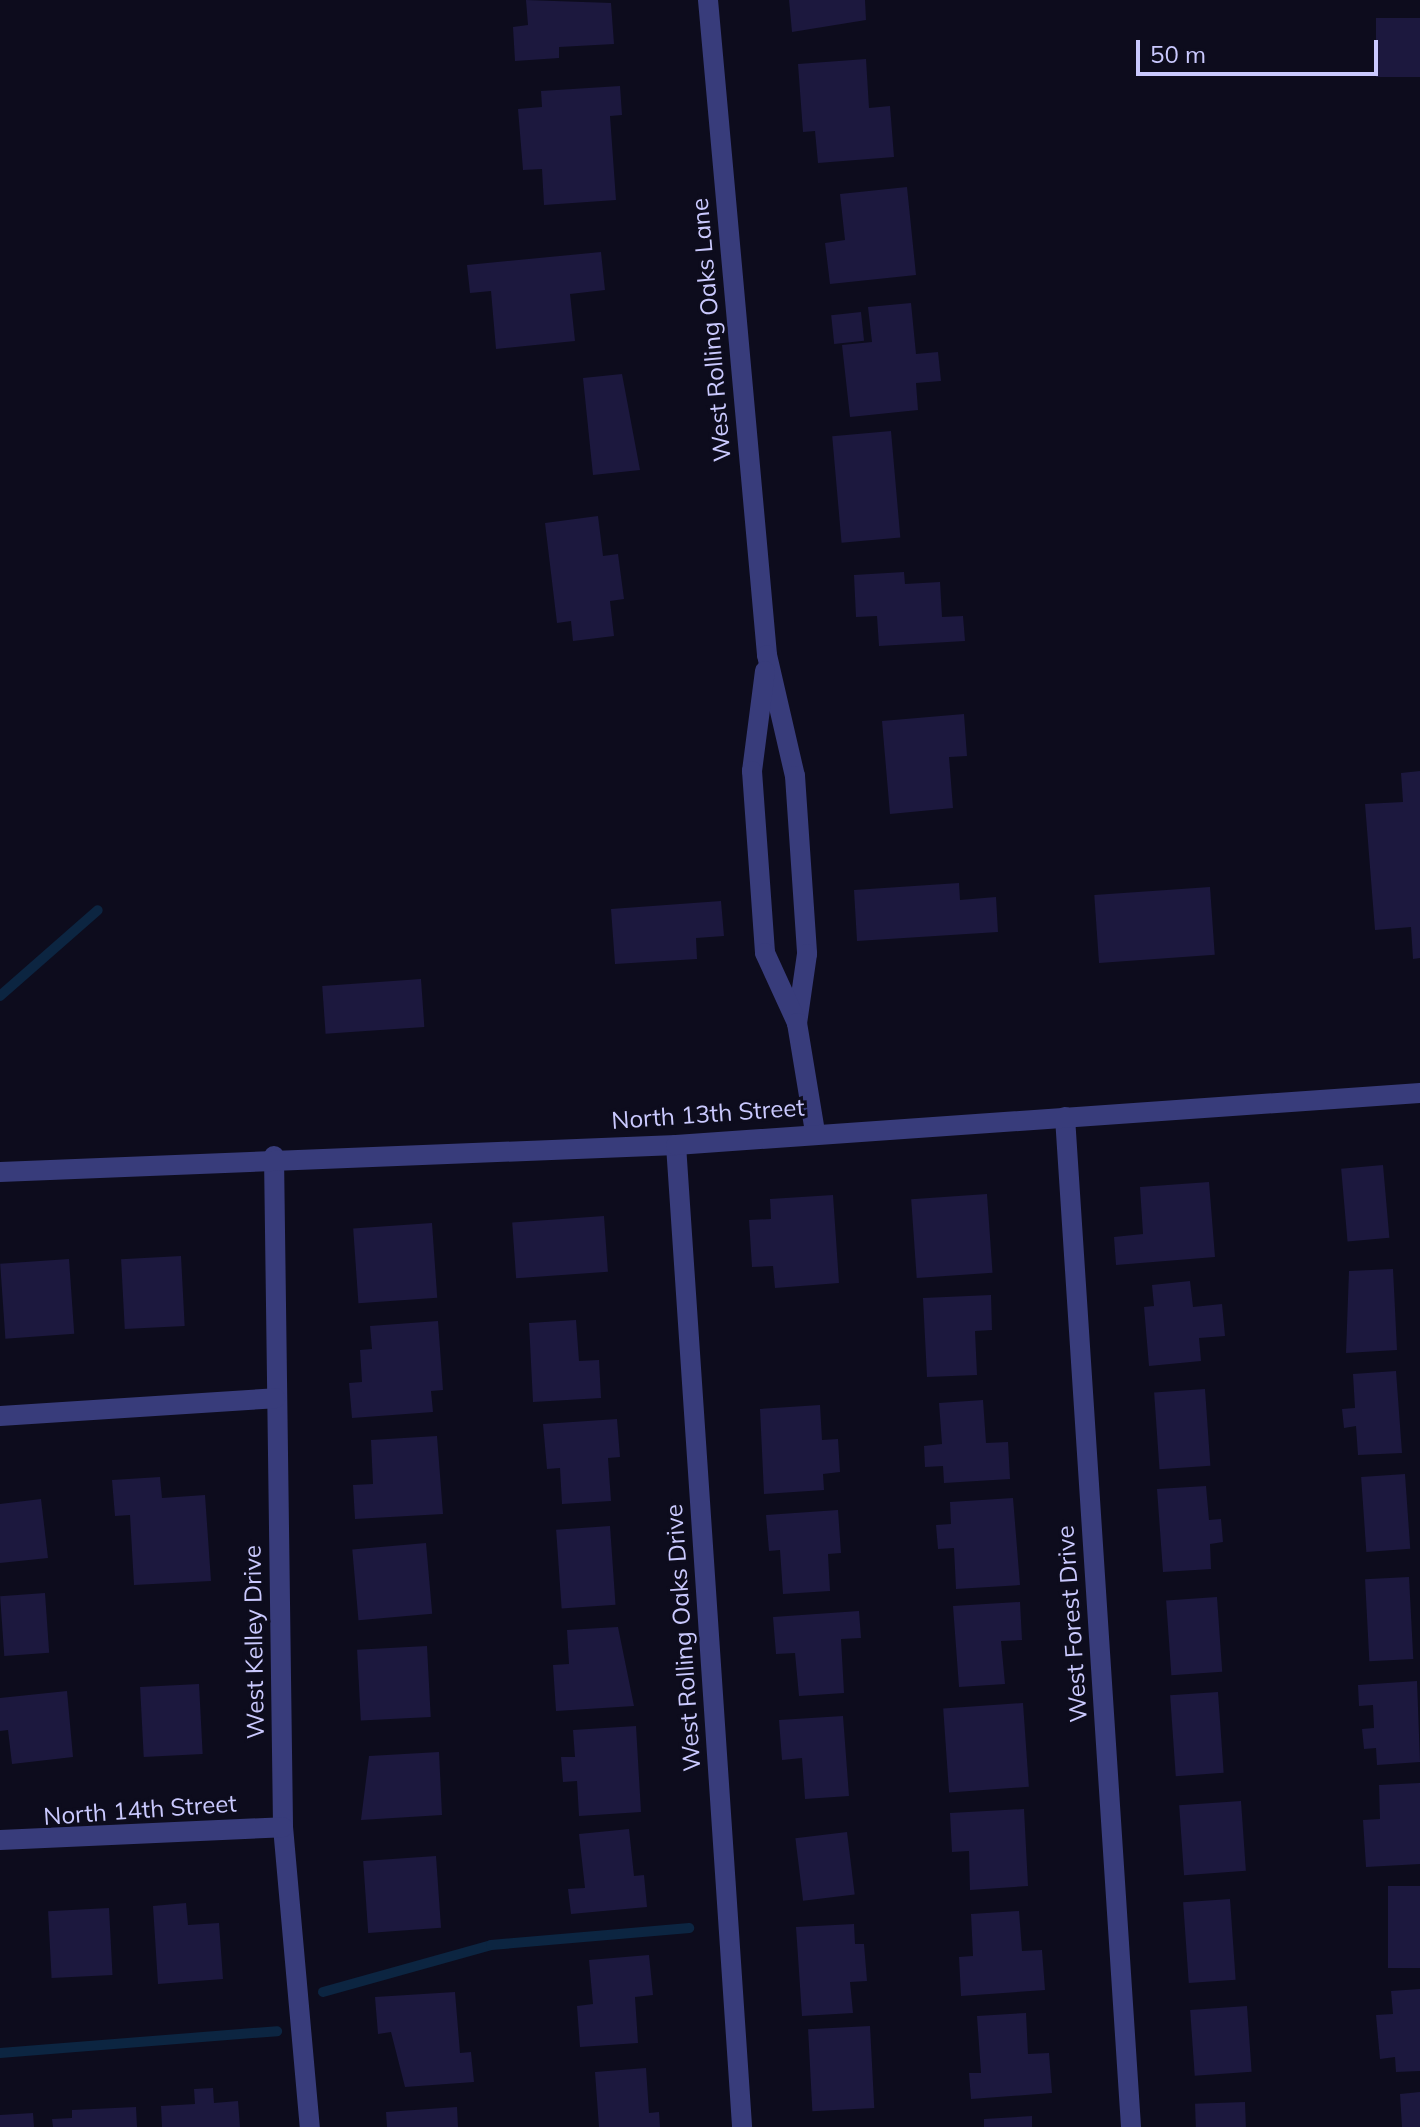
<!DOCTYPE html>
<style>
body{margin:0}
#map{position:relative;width:1420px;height:2127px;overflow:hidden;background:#0d0c1d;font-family:Mulish,sans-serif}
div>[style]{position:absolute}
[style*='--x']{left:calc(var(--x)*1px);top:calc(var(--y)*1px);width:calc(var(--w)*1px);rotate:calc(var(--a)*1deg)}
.stream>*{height:10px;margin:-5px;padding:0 5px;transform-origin:5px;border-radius:5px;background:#0c2541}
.building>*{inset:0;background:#1c183e;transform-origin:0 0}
.minor>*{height:20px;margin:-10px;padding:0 10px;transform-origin:10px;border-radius:10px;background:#383c7b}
.tertiary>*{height:20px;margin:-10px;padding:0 10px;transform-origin:10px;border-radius:10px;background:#383c7b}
span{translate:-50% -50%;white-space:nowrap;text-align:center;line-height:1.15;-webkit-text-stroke:6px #0d0c1d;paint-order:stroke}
.street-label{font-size:24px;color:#cac9fe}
.scale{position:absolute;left:1136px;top:40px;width:242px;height:36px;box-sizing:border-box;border:4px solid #cac9fe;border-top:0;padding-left:10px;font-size:24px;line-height:28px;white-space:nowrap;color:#cac9fe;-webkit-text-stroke:6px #0d0c1d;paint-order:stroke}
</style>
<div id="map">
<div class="stream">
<i style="--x:0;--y:996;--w:130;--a:-41.3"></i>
<i style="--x:323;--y:1992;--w:174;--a:-15.6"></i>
<i style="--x:491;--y:1945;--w:199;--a:-4.9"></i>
<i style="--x:0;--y:2053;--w:278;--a:-4.5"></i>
</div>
<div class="building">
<i style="clip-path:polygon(526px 0,611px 3px,614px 44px,559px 47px,559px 58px,515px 61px,513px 27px,528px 25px)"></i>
<i style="clip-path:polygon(789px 0,865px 0,866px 20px,792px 32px)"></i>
<i style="left:1420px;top:18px;width:59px;height:44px;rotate:90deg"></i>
<i style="clip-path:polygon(866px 59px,869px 108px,890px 106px,894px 157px,818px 163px,815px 131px,803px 132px,798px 64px)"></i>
<i style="clip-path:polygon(620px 86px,622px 115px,610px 116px,616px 200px,544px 205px,542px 169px,523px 170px,518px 109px,542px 107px,541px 91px)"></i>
<i style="clip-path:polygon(907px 187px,916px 275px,830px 284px,825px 243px,845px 240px,840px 194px)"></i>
<i style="clip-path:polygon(601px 252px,605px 290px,570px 294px,575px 341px,496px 349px,491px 291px,470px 293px,467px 265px)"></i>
<i style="clip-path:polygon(911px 303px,916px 354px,938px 352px,941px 381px,916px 383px,918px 410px,850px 417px,842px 345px,872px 342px,868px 307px)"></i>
<i style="left:861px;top:312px;width:29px;height:30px;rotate:84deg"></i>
<i style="clip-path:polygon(622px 374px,640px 470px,593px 475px,583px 378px)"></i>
<i style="left:891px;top:431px;width:107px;height:59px;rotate:85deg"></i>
<i style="clip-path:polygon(598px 516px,603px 556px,618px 554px,624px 599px,610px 601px,614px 636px,573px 641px,571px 621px,557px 623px,545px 523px)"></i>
<i style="clip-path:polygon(904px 572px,905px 584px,940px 582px,942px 617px,963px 616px,965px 641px,879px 646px,877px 616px,856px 617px,854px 575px)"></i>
<i style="clip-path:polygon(964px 714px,967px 756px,949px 757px,953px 808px,890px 814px,882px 721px)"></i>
<i style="clip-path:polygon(1420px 771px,1420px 958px,1413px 959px,1411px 927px,1375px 930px,1365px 804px,1403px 802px,1401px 773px)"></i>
<i style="clip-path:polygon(959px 883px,960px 900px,996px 897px,998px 932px,857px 941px,854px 890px)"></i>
<i style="left:1210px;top:887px;width:68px;height:116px;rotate:86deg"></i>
<i style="clip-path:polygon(721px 901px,724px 936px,696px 938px,697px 959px,615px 964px,611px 909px)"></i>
<i style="left:421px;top:979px;width:48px;height:99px;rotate:86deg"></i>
<i style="left:1383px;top:1165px;width:73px;height:42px;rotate:85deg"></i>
<i style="clip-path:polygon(1209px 1182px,1215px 1257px,1116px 1265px,1114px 1237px,1143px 1234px,1140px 1187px)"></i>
<i style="left:987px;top:1194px;width:79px;height:76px;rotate:86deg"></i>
<i style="clip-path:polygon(833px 1195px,839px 1283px,775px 1288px,773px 1266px,752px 1267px,749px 1220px,771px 1219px,770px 1199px)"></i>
<i style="left:604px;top:1216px;width:56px;height:92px;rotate:86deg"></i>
<i style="left:432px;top:1223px;width:75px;height:79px;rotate:86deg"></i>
<i style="left:181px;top:1256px;width:70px;height:60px;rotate:87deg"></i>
<i style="left:69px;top:1259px;width:75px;height:69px;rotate:86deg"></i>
<i style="clip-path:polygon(1393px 1269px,1397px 1350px,1346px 1353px,1349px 1271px)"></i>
<i style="clip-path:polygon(1190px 1281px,1193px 1307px,1222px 1304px,1225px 1336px,1199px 1338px,1201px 1361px,1149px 1366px,1144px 1307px,1154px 1306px,1152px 1285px)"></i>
<i style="clip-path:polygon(991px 1295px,992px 1330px,975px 1331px,977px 1375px,927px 1377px,923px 1298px)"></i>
<i style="clip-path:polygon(576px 1320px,579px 1361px,599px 1360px,601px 1398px,533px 1402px,529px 1323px)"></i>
<i style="clip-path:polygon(438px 1321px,443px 1390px,431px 1391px,433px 1412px,352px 1418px,349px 1383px,362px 1382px,360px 1350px,372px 1349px,370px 1326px)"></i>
<i style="clip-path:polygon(1396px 1371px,1402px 1453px,1358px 1455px,1356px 1426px,1344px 1428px,1342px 1409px,1355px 1408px,1353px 1374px)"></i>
<i style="left:1205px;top:1389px;width:77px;height:51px;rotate:86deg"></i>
<i style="clip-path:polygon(983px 1400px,986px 1443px,1008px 1442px,1010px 1479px,944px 1483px,943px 1466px,925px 1467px,924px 1446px,942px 1444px,939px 1403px)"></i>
<i style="clip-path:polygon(820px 1405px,822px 1440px,838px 1439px,840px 1472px,823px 1474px,824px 1490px,764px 1494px,760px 1409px)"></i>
<i style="clip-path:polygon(617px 1419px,620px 1457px,608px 1458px,611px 1501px,562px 1504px,560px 1468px,547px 1469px,543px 1424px)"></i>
<i style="clip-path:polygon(437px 1436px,443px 1514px,355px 1519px,353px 1485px,373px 1484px,371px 1440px)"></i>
<i style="left:1405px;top:1474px;width:75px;height:44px;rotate:86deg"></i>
<i style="clip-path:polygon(160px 1477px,162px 1498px,205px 1495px,211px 1581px,134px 1585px,130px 1515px,115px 1516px,112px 1480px)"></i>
<i style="clip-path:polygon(1206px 1486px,1209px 1520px,1221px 1519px,1223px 1542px,1210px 1544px,1211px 1569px,1163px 1572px,1157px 1489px)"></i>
<i style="clip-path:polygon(1013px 1498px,1020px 1585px,956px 1589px,954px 1548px,938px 1549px,936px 1525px,951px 1524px,950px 1502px)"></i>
<i style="clip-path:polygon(41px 1499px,48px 1558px,0 1563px,0 1504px)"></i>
<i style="clip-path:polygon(838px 1510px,841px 1553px,828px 1554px,830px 1591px,783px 1594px,780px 1550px,769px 1551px,766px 1515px)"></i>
<i style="left:610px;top:1526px;width:79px;height:54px;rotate:86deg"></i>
<i style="left:426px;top:1543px;width:71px;height:74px;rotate:85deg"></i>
<i style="left:1409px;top:1577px;width:82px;height:44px;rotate:87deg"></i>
<i style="left:45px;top:1593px;width:60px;height:45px;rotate:86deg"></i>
<i style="left:1217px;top:1597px;width:75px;height:51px;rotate:86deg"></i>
<i style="clip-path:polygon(1020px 1602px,1022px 1640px,1001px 1641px,1005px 1684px,959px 1687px,953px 1606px)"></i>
<i style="clip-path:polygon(859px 1611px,861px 1638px,841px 1639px,844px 1693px,799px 1696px,795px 1653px,776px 1654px,773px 1617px)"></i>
<i style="clip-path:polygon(618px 1627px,634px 1706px,556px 1711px,553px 1665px,569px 1664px,567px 1630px)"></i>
<i style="left:427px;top:1646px;width:71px;height:70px;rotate:87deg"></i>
<i style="clip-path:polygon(1417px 1681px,1420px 1762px,1377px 1765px,1376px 1748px,1364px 1749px,1362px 1729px,1374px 1728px,1373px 1705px,1359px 1706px,1358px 1685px)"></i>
<i style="left:199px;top:1684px;width:70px;height:59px;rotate:87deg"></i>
<i style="clip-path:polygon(67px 1691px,73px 1757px,12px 1764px,8px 1730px,0 1731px,0 1698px)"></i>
<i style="left:1218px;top:1692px;width:81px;height:48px;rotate:86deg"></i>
<i style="left:1023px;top:1703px;width:84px;height:80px;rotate:86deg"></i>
<i style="clip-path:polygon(843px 1716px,849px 1796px,805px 1799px,802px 1758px,782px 1760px,779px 1720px)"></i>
<i style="clip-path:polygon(636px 1726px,641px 1812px,579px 1816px,577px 1781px,563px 1782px,561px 1757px,575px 1757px,573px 1730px)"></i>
<i style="clip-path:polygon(439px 1752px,442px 1815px,361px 1820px,369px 1756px)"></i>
<i style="clip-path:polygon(1420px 1783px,1420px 1864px,1366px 1867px,1363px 1820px,1380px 1819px,1379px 1785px)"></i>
<i style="left:1241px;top:1801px;width:70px;height:62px;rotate:86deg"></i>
<i style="clip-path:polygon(1024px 1809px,1028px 1886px,970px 1890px,969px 1851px,952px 1852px,950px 1813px)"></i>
<i style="clip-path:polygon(629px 1829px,634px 1876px,644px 1875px,647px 1907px,571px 1914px,568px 1889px,585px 1888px,579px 1834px)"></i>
<i style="left:847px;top:1832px;width:63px;height:52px;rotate:83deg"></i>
<i style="left:436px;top:1856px;width:72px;height:73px;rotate:86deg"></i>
<i style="left:1420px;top:1886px;width:82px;height:32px;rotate:90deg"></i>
<i style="left:1230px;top:1899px;width:81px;height:47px;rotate:86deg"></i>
<i style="clip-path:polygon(186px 1903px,188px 1925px,219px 1923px,223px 1979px,158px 1984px,153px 1906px)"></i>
<i style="left:109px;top:1908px;width:67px;height:61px;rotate:87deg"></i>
<i style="clip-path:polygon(1019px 1911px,1022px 1951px,1042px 1950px,1045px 1990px,961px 1996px,959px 1957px,973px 1956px,971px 1914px)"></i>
<i style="clip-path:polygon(854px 1924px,855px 1944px,864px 1944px,867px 1981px,850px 1982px,853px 2013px,802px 2016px,796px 1927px)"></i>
<i style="clip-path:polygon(649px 1955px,653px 1995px,635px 1997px,638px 2043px,580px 2047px,577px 2006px,593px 2004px,589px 1960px)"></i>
<i style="clip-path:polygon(1420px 1989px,1420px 2071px,1396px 2072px,1395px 2057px,1380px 2059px,1376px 2015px,1393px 2014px,1391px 1991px)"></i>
<i style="clip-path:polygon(455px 1992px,460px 2053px,471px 2052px,474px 2082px,405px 2087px,391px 2032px,378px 2034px,375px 1997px)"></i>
<i style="left:1247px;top:2006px;width:66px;height:57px;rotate:86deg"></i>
<i style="clip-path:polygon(1026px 2013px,1028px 2054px,1049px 2053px,1052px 2093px,971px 2099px,969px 2073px,981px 2073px,977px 2016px)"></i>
<i style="left:870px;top:2026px;width:82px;height:62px;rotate:87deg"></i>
<i style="clip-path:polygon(646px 2068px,649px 2113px,659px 2112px,660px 2127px,599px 2127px,595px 2072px)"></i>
<i style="clip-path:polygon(213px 2088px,214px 2103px,238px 2101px,240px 2127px,162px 2127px,161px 2106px,195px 2104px,194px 2089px)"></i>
<i style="clip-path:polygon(1420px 2092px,1420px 2127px,1402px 2127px,1400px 2094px)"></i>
<i style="left:1245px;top:2102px;width:25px;height:50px;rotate:88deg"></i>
<i style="clip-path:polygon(136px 2107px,137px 2127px,53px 2127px,52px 2119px,72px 2118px,72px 2110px)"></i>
<i style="clip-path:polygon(457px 2107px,458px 2127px,387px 2127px,386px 2112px)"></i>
<i style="clip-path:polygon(33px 2113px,34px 2127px,0 2127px,0 2115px)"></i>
<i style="clip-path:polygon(1032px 2116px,1032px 2127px,984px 2127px,984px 2119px)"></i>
</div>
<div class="minor">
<i style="--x:708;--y:0;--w:658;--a:84.85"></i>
<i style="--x:767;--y:655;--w:124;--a:77"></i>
<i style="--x:795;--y:776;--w:178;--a:86.1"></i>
<i style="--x:807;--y:954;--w:70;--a:98.2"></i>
<i style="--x:765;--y:671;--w:101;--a:97.4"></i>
<i style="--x:752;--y:771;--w:182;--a:85.9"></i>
<i style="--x:765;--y:953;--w:77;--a:65.4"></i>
<i style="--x:797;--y:1023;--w:110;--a:80.6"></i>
<i style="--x:1065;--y:1117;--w:1012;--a:86.26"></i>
<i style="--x:676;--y:1145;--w:984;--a:86.15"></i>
<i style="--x:274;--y:1156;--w:671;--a:89.23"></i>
<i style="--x:283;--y:1827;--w:301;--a:84.9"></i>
<i style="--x:0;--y:1416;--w:276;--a:-3.7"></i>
<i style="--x:0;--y:1840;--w:283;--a:-2.6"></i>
</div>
<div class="tertiary">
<i style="--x:0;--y:1172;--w:677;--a:-2.29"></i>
<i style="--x:676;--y:1145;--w:746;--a:-4"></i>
</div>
<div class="street-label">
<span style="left:711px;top:330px;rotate:-95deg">West Rolling Oaks Lane</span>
<span style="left:708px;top:1114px;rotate:-4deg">North 13th Street</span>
<span style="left:1072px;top:1624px;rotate:-94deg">West Forest Drive</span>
<span style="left:683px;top:1638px;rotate:-94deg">West Rolling Oaks Drive</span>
<span style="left:254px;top:1642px;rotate:-91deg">West Kelley Drive</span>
<span style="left:140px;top:1810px;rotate:-4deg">North 14th Street</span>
</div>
<div class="scale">50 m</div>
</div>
